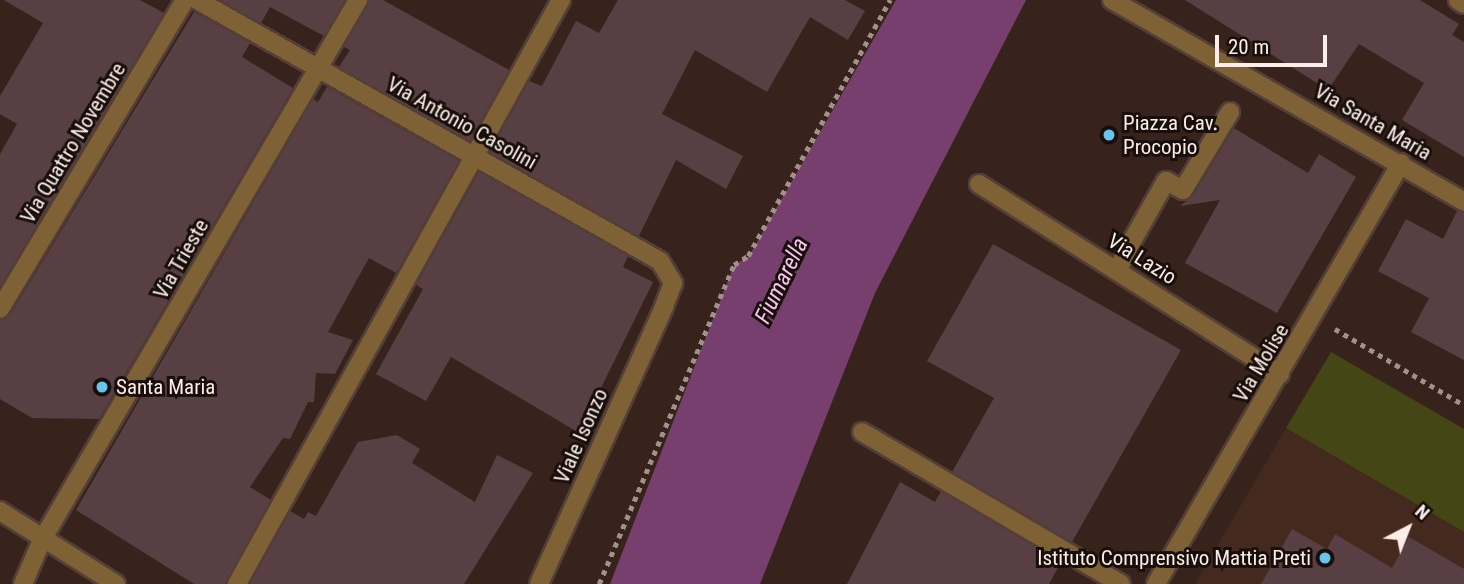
<!DOCTYPE html>
<style>
body{margin:0}
#map{position:relative;width:1464px;height:584px;overflow:hidden;background:#37231b;font-family:"Roboto Condensed",sans-serif}
div>[style]{position:absolute}
[style*='--x']{left:calc(var(--x)*1px);top:calc(var(--y)*1px);width:calc(var(--w)*1px);rotate:calc(var(--a)*1deg)}
.built>*{inset:0;background:#44291f}
.green>*{inset:0;background:#444615}
.water>*{inset:0;background:#773f6e}
.building>*{inset:0;background:#573f43}
.path>*{height:4.5px;margin-top:-2.25px;transform-origin:0;background:repeating-linear-gradient(90deg,#a2918a 0 5px,transparent 0 10px)}
.roads{filter:drop-shadow(2px 0 #533f38) drop-shadow(-2px 0 #533f38) drop-shadow(0 2px #533f38) drop-shadow(0 -2px #533f38)}
.pedestrian>*{height:18px;margin:-9px;padding:0 9px;transform-origin:9px;border-radius:9px;background:#7e6235}
.minor>*{height:18px;margin:-9px;padding:0 9px;transform-origin:9px;border-radius:9px;background:#7e6235}
.tertiary>*{height:18px;margin:-9px;padding:0 9px;transform-origin:9px;border-radius:9px;background:#7e6235}
.dots>*{width:19px;height:19px;translate:-50% -50%;box-sizing:border-box;border:4px solid #180f0b;border-radius:50%}
span{translate:-50% -50%;white-space:nowrap;text-align:center;line-height:1.15;-webkit-text-stroke:6px #180f0b;paint-order:stroke}
.street-label{font-size:21px;color:#fcede8}
.poi-label{font-size:21px;color:#fcede8}
.left{translate:0 -50%;text-align:left}
.right{translate:-100% -50%;text-align:right}
.water-label{font-size:23px;color:#f7c4ed;font-style:italic}
.north{position:absolute;left:1373px;top:493px;width:70px;height:70px;-webkit-text-stroke:5px #180f0b;paint-order:stroke;rotate:42deg;font-size:19px;font-weight:700;line-height:28px;text-align:center;color:#fcede8}
.north::after{content:'';display:block;margin:auto;width:24px;height:32px;background:#fcede8;clip-path:polygon(50% 0,100% 100%,50% 72%,0 100%)}
.scale{position:absolute;left:1215px;top:35px;width:112px;height:32px;box-sizing:border-box;border:4px solid #fcede8;border-top:0;padding-left:9px;font-size:21px;line-height:24px;white-space:nowrap;color:#fcede8;-webkit-text-stroke:5px #180f0b;paint-order:stroke}
</style>
<div id="map">
<div class="built">
<i style="clip-path:polygon(1286px 428px,1464px 532px,1464px 584px,1195px 584px)"></i>
</div>
<div class="green">
<i style="clip-path:polygon(1331px 352px,1464px 429px,1464px 532px,1286px 428px)"></i>
</div>
<div class="water">
<i style="clip-path:polygon(896px 0,1026px 0,875px 293px,760px 584px,610px 584px,734px 265px,749px 256px)"></i>
</div>
<div class="building">
<i style="clip-path:polygon(4px 0,140px 0,164px 13px,0 287px,0 154px,17px 124px,0 114px,0 96px,43px 23px)"></i>
<i style="clip-path:polygon(220px 0,345px 0,324px 36px,270px 7px,261px 23px)"></i>
<i style="clip-path:polygon(369px 0,383px 0,509px 70px,470px 141px,339px 67px,350px 50px,344px 47px)"></i>
<i style="clip-path:polygon(618px 0,845px 0,865px 11px,848px 40px,810px 17px,767px 92px,695px 50px,662px 114px,743px 156px,726px 189px,676px 160px,639px 236px,490px 152px,529px 81px,542px 86px,576px 21px,599px 33px)"></i>
<i style="clip-path:polygon(1185px 0,1420px 0,1459px 24px,1452px 35px,1464px 42px,1464px 157px,1402px 120px,1424px 83px,1359px 44px,1328px 90px)"></i>
<i style="clip-path:polygon(194px 12px,250px 43px,242px 57px,293px 88px,99px 419px,32px 418px,0 399px,0 320px,10px 315px)"></i>
<i style="clip-path:polygon(327px 87px,459px 161px,396px 273px,369px 258px,328px 332px,353px 340px,335px 374px,316px 373px,314px 402px,308px 402px,290px 439px,283px 438px,250px 487px,271px 500px,226px 584px,194px 584px,76px 510px,313px 99px,318px 102px)"></i>
<i style="clip-path:polygon(1234px 128px,1308px 173px,1319px 154px,1356px 177px,1277px 313px,1185px 263px,1220px 200px,1180px 206px,1193px 196px)"></i>
<i style="clip-path:polygon(479px 172px,628px 256px,623px 267px,653px 282px,579px 433px,451px 357px,426px 401px,376px 374px,423px 289px,416px 285px)"></i>
<i style="clip-path:polygon(1457px 211px,1464px 213px,1464px 360px,1411px 332px,1429px 298px,1378px 271px,1406px 219px,1443px 239px)"></i>
<i style="clip-path:polygon(993px 244px,1181px 350px,1072px 542px,952px 472px,994px 398px,927px 361px)"></i>
<i style="clip-path:polygon(397px 435px,420px 449px,412px 463px,475px 502px,497px 455px,533px 473px,464px 584px,250px 584px,290px 511px,304px 519px,308px 512px,316px 516px,358px 442px)"></i>
<i style="clip-path:polygon(900px 482px,935px 502px,941px 491px,1061px 562px,1049px 584px,847px 584px)"></i>
<i style="clip-path:polygon(1292px 529px,1327px 549px,1335px 534px,1392px 568px,1409px 537px,1464px 569px,1464px 584px,1261px 584px)"></i>
</div>
<div class="path">
<i style="--x:1335;--y:329;--w:150;--a:30.5"></i>
<i style="--x:599;--y:584;--w:346;--a:-67.1"></i>
<i style="--x:734;--y:265;--w:17;--a:-33"></i>
<i style="--x:748;--y:256;--w:293;--a:-61"></i>
</div>
<div class="roads">
<div class="pedestrian">
<i style="--x:1128;--y:248;--w:77;--a:-60.4"></i>
<i style="--x:1166;--y:181;--w:19;--a:28"></i>
<i style="--x:1183;--y:190;--w:91;--a:-58.9"></i>
</div>
<div class="minor">
<i style="--x:197;--y:0;--w:531;--a:29.41"></i>
<i style="--x:660;--y:261;--w:26;--a:59"></i>
<i style="--x:673;--y:283;--w:26;--a:111"></i>
<i style="--x:1458;--y:0;--w:7;--a:34"></i>
<i style="--x:979;--y:184;--w:356;--a:32.3"></i>
<i style="--x:1118;--y:270;--w:24;--a:-66"></i>
<i style="--x:0;--y:309;--w:360;--a:-59.1"></i>
<i style="--x:862;--y:432;--w:300;--a:30.4"></i>
<i style="--x:0;--y:511;--w:137;--a:32.2"></i>
<i style="--x:23;--y:584;--w:48;--a:-66.6"></i>
<i style="--x:42;--y:540;--w:626;--a:-59.66"></i>
<i style="--x:237;--y:584;--w:668;--a:-60.98"></i>
<i style="--x:1156;--y:584;--w:487;--a:-59.8"></i>
</div>
<div class="tertiary">
<i style="--x:1112;--y:0;--w:406;--a:29.8"></i>
<i style="--x:539;--y:584;--w:304;--a:-65.7"></i>
</div>
</div>
<div class="dots">
<i style="left:1109px;top:135px;background:#67c4ef"></i>
<i style="left:102px;top:387px;background:#67c4ef"></i>
<i style="left:1325px;top:558px;background:#67c4ef"></i>
</div>
<div class="street-label">
<span style="left:1373px;top:122px;rotate:30deg">Via Santa Maria</span>
<span style="left:462px;top:123px;rotate:29deg">Via Antonio Casolini</span>
<span style="left:73px;top:143px;rotate:-59deg">Via Quattro Novembre</span>
<span style="left:181px;top:259px;rotate:-60deg">Via Trieste</span>
<span style="left:1142px;top:259px;rotate:32deg">Via Lazio</span>
<span style="left:1261px;top:363px;rotate:-59deg">Via Molise</span>
<span style="left:581px;top:436px;rotate:-66deg">Viale Isonzo</span>
</div>
<div class="poi-label">
<span class="left" style="left:1123px;top:135px">Piazza Cav.<br>Procopio</span>
<span class="left" style="left:116px;top:387px">Santa Maria</span>
<span class="right" style="left:1311px;top:558px">Istituto Comprensivo Mattia Preti</span>
</div>
<div class="water-label">
<span style="left:782px;top:281px;rotate:-64deg">Fiumarella</span>
</div>
<div class="north">N</div>
<div class="scale">20 m</div>
</div>
